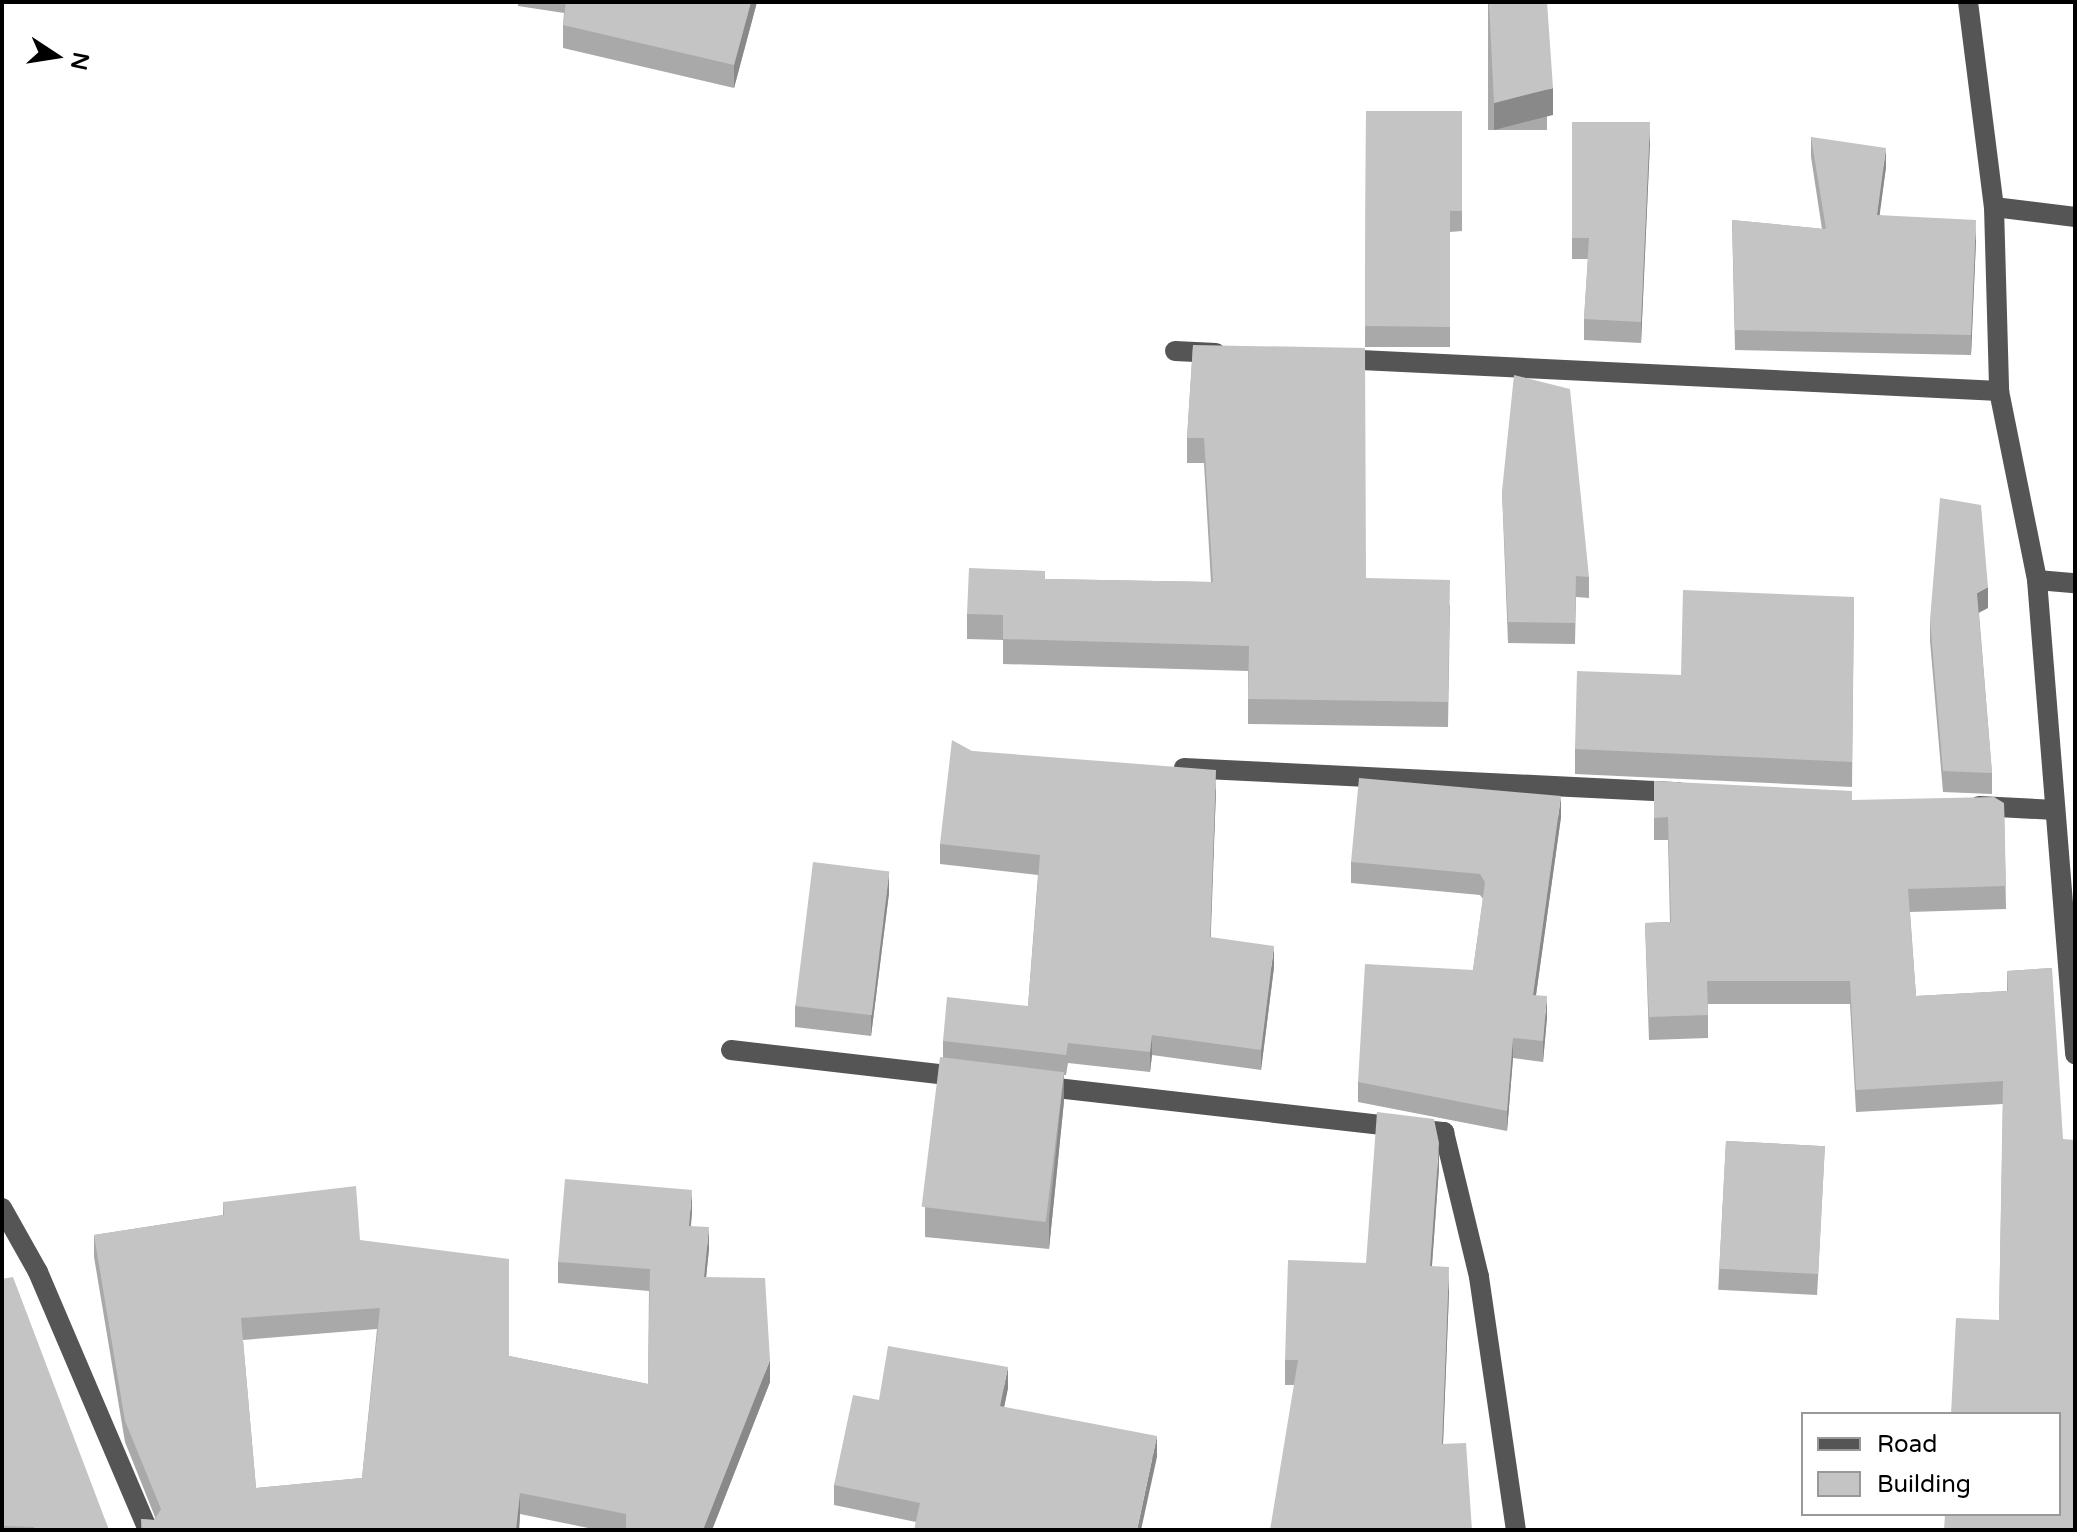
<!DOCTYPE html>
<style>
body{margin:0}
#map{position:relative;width:2077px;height:1532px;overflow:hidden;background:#fff;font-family:"Varela Round",sans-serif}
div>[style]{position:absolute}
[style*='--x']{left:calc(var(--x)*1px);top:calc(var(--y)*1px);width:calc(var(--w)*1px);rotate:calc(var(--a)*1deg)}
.minor>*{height:20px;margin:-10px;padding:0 10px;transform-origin:10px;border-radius:10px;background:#555}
.wall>*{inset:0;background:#a9a9a9;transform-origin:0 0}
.shaded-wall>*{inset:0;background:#898989}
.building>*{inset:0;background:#c4c4c4;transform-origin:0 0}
span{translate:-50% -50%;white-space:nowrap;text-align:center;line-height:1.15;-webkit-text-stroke:8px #fff;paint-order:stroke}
.frame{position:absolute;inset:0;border:4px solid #000;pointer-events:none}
.legend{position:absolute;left:1801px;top:1412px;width:260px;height:104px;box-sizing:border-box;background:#fff;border:2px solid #999;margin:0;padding:10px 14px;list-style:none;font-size:24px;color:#000}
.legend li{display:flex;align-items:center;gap:16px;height:40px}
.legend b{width:40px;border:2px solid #999}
.north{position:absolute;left:16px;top:16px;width:80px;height:80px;-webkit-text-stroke:6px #fff;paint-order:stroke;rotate:102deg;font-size:22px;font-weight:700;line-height:32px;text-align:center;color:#000}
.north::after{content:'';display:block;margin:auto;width:28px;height:36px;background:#000;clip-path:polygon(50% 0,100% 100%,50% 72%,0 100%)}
</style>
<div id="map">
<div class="minor">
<i style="--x:1968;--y:2;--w:207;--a:82.8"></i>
<i style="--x:1994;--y:207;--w:184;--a:88.4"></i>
<i style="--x:1999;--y:391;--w:193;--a:78.6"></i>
<i style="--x:2037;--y:580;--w:476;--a:85.4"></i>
<i style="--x:1994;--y:207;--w:82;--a:7"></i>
<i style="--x:1175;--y:351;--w:41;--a:2.8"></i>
<i style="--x:1340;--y:359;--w:660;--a:2.78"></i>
<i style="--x:2037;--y:580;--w:38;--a:5"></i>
<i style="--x:1184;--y:768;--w:496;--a:2.8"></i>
<i style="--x:1979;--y:806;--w:76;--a:3"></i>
<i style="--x:731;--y:1050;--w:235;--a:6.6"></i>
<i style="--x:1039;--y:1086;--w:408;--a:6.5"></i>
<i style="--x:1444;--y:1132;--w:149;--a:76.4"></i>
<i style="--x:1479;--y:1277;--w:256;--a:81.7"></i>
<i style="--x:2;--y:1208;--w:73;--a:60.6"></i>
<i style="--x:38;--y:1272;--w:280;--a:66.9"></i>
</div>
<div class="wall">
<i style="clip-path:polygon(518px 2px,757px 2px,734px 88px,563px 48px,563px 25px,564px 13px,518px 6px)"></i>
<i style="left:1488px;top:2px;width:59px;height:128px"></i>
<i style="clip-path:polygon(1366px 111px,1462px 111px,1462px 231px,1450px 232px,1450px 347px,1365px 347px)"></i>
<i style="clip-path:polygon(1572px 122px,1650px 142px,1641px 343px,1584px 340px,1584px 319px,1588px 259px,1572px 259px)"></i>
<i style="clip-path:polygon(1811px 137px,1886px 167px,1879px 215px,1976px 240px,1971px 355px,1735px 350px,1732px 220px,1822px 229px,1811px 157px)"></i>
<i style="clip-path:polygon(1193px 345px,1366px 578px,1450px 605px,1448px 727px,1248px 724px,1248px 671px,1003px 664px,1003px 640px,967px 639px,967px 614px,1045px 579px,1211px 582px,1204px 463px,1187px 463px,1187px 438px)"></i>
<i style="clip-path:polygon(1502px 491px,1589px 577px,1589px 598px,1576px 597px,1575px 644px,1508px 643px)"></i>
<i style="clip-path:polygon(1854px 597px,1852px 787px,1575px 774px,1575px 749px,1681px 675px)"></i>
<i style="clip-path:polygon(1988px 608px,1979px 613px,1992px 773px,1992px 794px,1943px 792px,1930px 641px,1930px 620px)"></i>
<i style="clip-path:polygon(972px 751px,1216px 790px,1210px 938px,1274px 967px,1261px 1070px,1152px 1055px,1150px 1072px,1068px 1063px,1066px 1075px,1064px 1075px,1064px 1101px,1049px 1249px,925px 1237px,925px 1207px,943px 1058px,943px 1041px,1028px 1006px,1038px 875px,940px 864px,940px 844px)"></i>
<i style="clip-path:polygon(1654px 781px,1852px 800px,2004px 803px,2006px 909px,1910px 912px,1916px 996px,2007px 991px,2007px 971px,2052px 968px,1999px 1320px,2003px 1104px,1856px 1112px,1850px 1004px,1708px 1004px,1708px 1038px,1649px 1040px,1645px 923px,1670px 922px,1668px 840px,1654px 840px)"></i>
<i style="clip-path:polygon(1561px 817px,1536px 995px,1547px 1017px,1543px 1062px,1513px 1058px,1507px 1131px,1358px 1102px,1358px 1082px,1473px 970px,1483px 899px,1480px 895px,1351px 883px,1351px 862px)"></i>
<i style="clip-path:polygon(889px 893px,871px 1036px,795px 1027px,795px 1006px)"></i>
<i style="left:1726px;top:1141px;width:99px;height:149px;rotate:3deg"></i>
<i style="clip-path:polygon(1439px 1168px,1432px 1266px,1449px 1292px,1443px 1444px,1472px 1530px,1294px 1385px,1285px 1385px,1285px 1360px,1366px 1263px)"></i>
<i style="clip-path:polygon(evenodd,223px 1202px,360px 1240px,509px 1356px,648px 1384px,649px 1291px,558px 1283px,558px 1262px,692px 1211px,691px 1226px,709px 1249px,706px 1277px,770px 1382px,712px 1530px,598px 1530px,520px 1514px,519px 1530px,141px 1530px,141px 1519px,154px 1520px,155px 1517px,125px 1442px,94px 1257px,94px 1235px,223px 1215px,223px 1202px,377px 1329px,362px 1478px,256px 1488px,243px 1340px,377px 1329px)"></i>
<i style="clip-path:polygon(2px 1279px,109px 1530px,2px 1530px)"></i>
<i style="clip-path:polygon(1008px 1388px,1004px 1407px,1157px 1457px,916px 1522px,834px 1505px,834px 1485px,879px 1400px)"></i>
</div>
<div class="shaded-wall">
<i style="clip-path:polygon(751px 2px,757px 2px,734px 88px,734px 65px)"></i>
<i style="clip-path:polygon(1553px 88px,1553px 115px,1494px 130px,1494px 103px)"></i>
<i style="clip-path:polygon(1650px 122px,1650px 142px,1641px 343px,1641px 322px)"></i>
<i style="clip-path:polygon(1886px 148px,1886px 167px,1877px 235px,1877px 215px)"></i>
<i style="clip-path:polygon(1976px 220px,1976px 240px,1971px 355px,1971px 335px)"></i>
<i style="clip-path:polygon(1988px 587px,1988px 608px,1977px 613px,1977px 593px)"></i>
<i style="clip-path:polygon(1216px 770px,1216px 790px,1210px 958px,1210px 937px)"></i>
<i style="clip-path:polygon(1561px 796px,1561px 817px,1533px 1016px,1533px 995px)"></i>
<i style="clip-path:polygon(889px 872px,889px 893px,871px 1036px,871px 1015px)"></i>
<i style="clip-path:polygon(1274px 946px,1274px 967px,1261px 1070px,1261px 1050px)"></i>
<i style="clip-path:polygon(1547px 996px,1547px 1017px,1543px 1062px,1543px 1041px)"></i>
<i style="clip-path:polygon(1152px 1035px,1152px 1055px,1150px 1072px,1150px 1052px)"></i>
<i style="clip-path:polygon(1513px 1038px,1513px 1058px,1507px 1131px,1507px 1111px)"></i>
<i style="clip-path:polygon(1064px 1072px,1064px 1101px,1049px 1249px,1049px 1219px)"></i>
<i style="clip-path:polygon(1439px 1143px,1439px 1168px,1430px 1291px,1430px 1266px)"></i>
<i style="clip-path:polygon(692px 1190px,692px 1211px,689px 1247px,689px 1226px)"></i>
<i style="clip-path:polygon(709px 1227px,709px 1249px,704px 1298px,704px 1277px)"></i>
<i style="clip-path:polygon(1449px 1267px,1449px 1292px,1442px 1469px,1442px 1444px)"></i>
<i style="clip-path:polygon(770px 1360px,770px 1382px,712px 1530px,703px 1530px)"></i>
<i style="clip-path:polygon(1008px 1367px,1008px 1388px,1000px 1427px,1000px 1406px)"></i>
<i style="clip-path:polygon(1157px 1436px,1157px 1457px,1141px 1530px,1137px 1530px)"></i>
<i style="clip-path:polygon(520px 1493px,520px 1514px,519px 1530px,516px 1530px)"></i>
</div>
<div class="building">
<i style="clip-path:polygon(566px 2px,751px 2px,734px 65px,563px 25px)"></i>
<i style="clip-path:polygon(1489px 2px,1547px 2px,1553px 88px,1494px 103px)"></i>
<i style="clip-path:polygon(1366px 111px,1462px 111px,1462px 211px,1450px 211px,1450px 327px,1365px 326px)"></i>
<i style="clip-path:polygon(1572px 122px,1650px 122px,1641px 322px,1584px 319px,1589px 238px,1572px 238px)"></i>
<i style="clip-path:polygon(1811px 137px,1886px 148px,1877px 215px,1976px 220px,1971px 335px,1735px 330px,1732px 220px,1826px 229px)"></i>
<i style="clip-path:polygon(1193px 345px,1365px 348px,1366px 578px,1450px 580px,1448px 702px,1248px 699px,1249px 646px,1003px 639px,1003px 615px,967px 614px,969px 568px,1045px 571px,1045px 579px,1213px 582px,1204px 438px,1187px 438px)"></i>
<i style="clip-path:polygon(1514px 375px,1570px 389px,1589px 577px,1576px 576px,1575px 623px,1508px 622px,1502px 491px)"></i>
<i style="clip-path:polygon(1940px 498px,1981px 505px,1988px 587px,1977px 593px,1992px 773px,1943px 771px,1930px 620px)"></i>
<i style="clip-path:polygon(1683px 590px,1854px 597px,1852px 762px,1575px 749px,1577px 671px,1681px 675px)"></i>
<i style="clip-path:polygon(952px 740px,972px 751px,1216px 770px,1210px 937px,1274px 946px,1261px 1050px,1152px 1035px,1150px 1052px,1068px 1043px,1066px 1055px,943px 1041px,947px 997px,1028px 1006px,1040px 855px,940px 844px)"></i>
<i style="clip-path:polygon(1359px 778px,1561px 796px,1533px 995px,1547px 996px,1543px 1041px,1513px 1038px,1507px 1111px,1358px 1082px,1365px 964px,1473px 970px,1485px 882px,1480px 874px,1351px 862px)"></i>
<i style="clip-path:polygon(1654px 781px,1852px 791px,1852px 800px,1994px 797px,2004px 803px,2006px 886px,1908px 889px,1916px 996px,2008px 991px,2007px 971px,2052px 968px,2063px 1139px,2075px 1140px,2075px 1530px,1944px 1530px,1945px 1514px,2059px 1514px,2059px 1414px,1951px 1414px,1956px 1318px,1999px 1320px,2003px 1081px,1856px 1090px,1850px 981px,1707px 981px,1708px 1015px,1649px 1017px,1645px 923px,1671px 922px,1668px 817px,1654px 818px)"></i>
<i style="left:813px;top:862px;width:77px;height:145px;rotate:7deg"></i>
<i style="left:940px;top:1057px;width:125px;height:151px;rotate:7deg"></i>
<i style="clip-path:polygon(1377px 1112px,1434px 1119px,1439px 1143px,1430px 1266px,1449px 1267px,1442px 1444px,1466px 1443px,1472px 1530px,1270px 1530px,1298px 1360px,1285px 1360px,1288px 1260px,1366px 1263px)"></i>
<i style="left:1726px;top:1141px;width:99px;height:128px;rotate:3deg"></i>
<i style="clip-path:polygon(evenodd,565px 1179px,692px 1190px,689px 1226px,709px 1227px,704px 1277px,765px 1278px,770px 1360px,703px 1530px,626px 1530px,626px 1514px,520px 1493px,516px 1530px,143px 1530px,141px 1519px,154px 1520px,161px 1509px,125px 1421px,94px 1235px,224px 1215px,223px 1202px,356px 1186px,360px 1240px,509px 1259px,509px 1356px,648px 1384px,650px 1269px,558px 1262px,565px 1179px,380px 1308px,362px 1478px,256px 1488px,241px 1318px,380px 1308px)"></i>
<i style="clip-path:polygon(13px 1277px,109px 1530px,34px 1530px,34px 1527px,2px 1526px,2px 1279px)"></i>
<i style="clip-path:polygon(888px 1346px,1008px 1367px,1000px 1406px,1157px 1436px,1137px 1530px,914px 1530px,920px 1503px,834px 1485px,853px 1395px,879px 1400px)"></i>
</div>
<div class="frame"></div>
<ul class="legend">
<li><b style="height:10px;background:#555"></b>Road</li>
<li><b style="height:22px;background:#c4c4c4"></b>Building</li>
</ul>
<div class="north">N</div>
</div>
